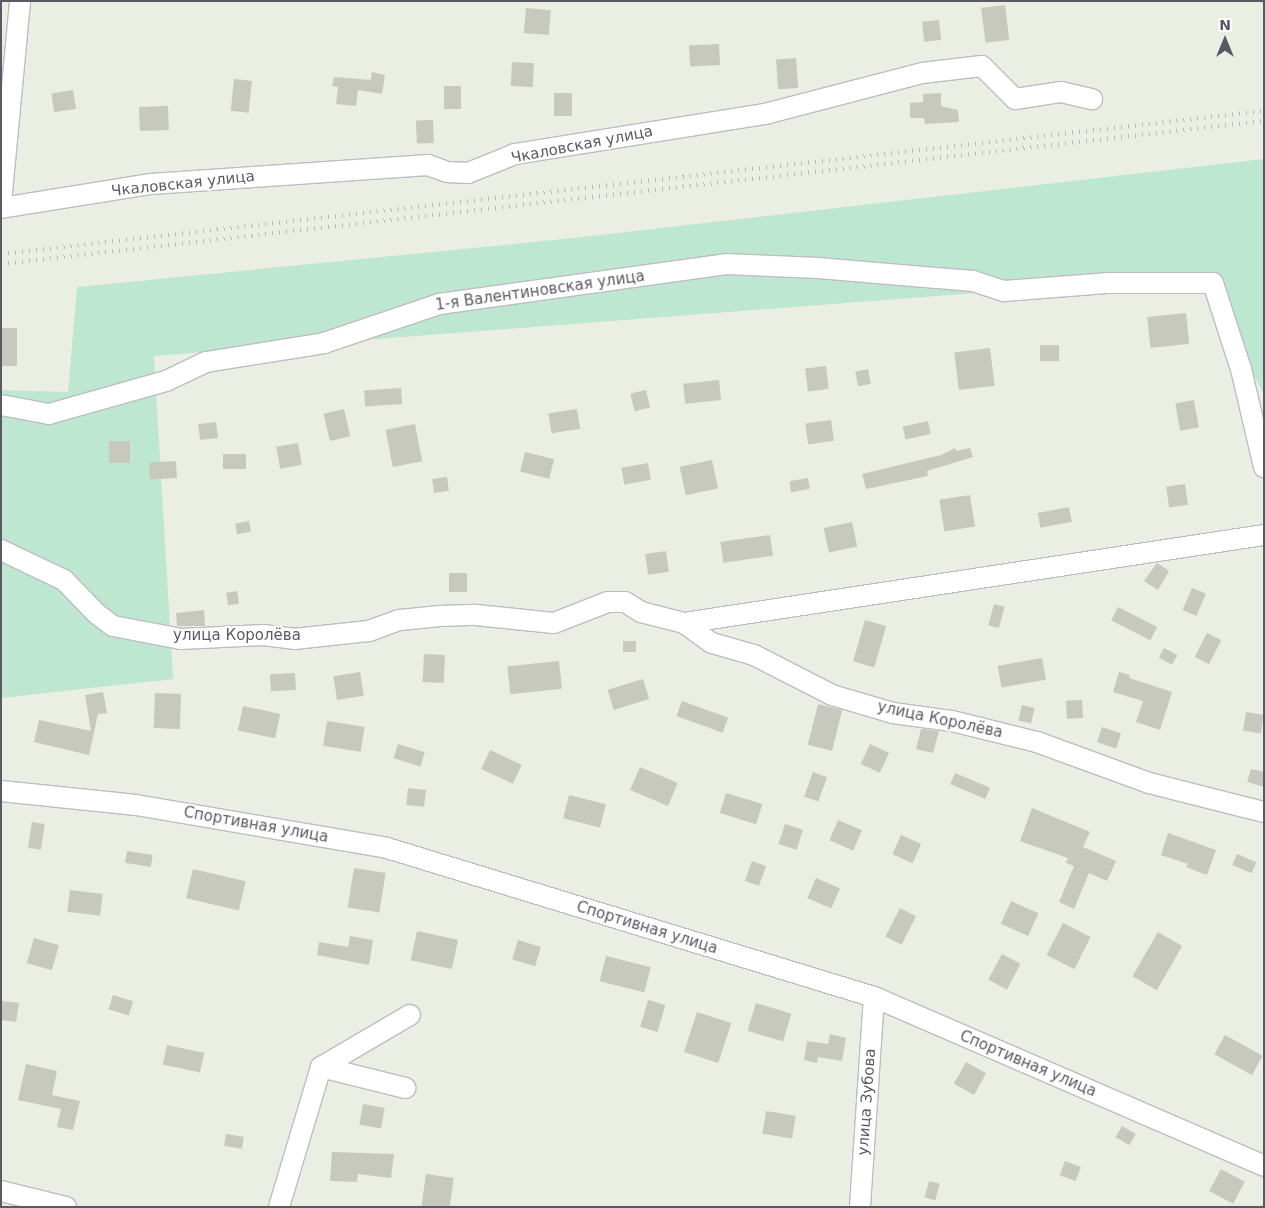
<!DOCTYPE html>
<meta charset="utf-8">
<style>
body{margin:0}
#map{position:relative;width:1265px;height:1208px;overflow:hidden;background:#ebeee2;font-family:"DejaVu Sans",sans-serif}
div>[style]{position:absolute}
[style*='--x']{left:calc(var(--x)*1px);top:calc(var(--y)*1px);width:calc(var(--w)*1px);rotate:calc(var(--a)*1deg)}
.green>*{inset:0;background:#bde7d0}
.building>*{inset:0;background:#c7c9be;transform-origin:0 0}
.roads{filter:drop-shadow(1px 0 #bdbcc4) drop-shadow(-1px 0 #bdbcc4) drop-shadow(0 1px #bdbcc4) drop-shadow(0 -1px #bdbcc4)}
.minor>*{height:20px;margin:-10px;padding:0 10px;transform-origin:10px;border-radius:10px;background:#fff}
.rail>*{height:4px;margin-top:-2px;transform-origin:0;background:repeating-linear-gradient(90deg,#b7b7b8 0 1px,transparent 0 7px)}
span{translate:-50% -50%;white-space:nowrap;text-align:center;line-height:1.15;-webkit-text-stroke:4px #fff;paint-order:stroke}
.street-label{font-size:15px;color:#5a5a63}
.frame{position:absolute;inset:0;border:2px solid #5a5a63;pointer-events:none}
.north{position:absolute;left:1200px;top:15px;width:50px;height:50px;-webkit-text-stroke:4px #fff;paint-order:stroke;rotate:0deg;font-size:14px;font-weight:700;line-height:20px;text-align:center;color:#5a5a63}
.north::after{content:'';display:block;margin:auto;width:18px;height:22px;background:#5a5a63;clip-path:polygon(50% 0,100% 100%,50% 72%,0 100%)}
</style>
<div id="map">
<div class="green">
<i style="clip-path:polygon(1264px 159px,1264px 394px,1199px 276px,154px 356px,173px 679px,1px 698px,1px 390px,68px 392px,77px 287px,565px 239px)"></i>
</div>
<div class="building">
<i style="left:1005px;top:5px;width:35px;height:24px;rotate:83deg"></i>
<i style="left:526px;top:8px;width:25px;height:25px;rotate:5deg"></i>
<i style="left:939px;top:20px;width:20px;height:17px;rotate:84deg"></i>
<i style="left:719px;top:44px;width:21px;height:30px;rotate:87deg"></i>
<i style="left:796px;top:58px;width:30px;height:20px;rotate:86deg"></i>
<i style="left:512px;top:62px;width:22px;height:24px;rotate:3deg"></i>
<i style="clip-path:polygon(372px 72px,385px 75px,382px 94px,358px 90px,356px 106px,336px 104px,338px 87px,332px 86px,334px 77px,371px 80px)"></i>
<i style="left:234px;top:79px;width:18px;height:32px;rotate:6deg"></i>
<i style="left:444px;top:86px;width:17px;height:23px"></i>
<i style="left:73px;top:90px;width:19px;height:22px;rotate:81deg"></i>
<i style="left:554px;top:93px;width:18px;height:23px"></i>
<i style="clip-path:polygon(941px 93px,941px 106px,958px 110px,959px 122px,925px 124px,924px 118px,910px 118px,910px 103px,923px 102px,923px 94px)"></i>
<i style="left:168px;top:106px;width:24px;height:29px;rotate:88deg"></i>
<i style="left:433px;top:120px;width:23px;height:17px;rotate:88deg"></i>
<i style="left:1186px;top:313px;width:31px;height:39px;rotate:84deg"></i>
<i style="left:1px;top:328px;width:16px;height:38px"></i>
<i style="left:1040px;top:345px;width:19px;height:16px"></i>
<i style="left:990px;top:348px;width:38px;height:36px;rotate:83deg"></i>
<i style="left:826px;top:366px;width:23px;height:21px;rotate:83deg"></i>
<i style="left:868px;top:369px;width:15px;height:13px;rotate:79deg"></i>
<i style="left:719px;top:380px;width:20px;height:36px;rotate:84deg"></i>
<i style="left:401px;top:388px;width:16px;height:37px;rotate:86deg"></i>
<i style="left:646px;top:390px;width:18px;height:16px;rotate:77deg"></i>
<i style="left:1194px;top:400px;width:28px;height:19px;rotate:80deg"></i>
<i style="left:344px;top:409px;width:28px;height:21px;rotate:77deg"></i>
<i style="left:577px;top:409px;width:20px;height:29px;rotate:81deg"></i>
<i style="left:831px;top:420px;width:21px;height:26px;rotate:82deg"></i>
<i style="left:928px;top:421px;width:13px;height:26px;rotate:77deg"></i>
<i style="left:216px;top:422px;width:16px;height:18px;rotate:83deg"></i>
<i style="left:415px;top:424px;width:38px;height:30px;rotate:79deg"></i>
<i style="left:109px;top:441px;width:21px;height:22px"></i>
<i style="left:298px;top:443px;width:22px;height:22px;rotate:80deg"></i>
<i style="clip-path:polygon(955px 448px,956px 451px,970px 448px,973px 457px,927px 471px,928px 476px,866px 489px,862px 474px,941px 455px)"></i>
<i style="left:525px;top:452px;width:30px;height:20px;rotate:14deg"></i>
<i style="left:246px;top:454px;width:15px;height:23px;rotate:90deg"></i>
<i style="left:712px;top:460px;width:29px;height:33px;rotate:78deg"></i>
<i style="left:176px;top:461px;width:17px;height:27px;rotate:87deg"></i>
<i style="left:648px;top:463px;width:17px;height:27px;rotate:80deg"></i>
<i style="left:447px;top:477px;width:14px;height:15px;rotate:82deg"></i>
<i style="left:808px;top:478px;width:11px;height:19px;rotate:80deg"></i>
<i style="left:1185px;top:484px;width:21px;height:19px;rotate:82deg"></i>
<i style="left:970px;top:495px;width:32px;height:31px;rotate:81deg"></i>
<i style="left:1069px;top:507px;width:15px;height:32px;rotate:79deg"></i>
<i style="left:249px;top:521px;width:11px;height:14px;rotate:80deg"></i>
<i style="left:852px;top:522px;width:25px;height:29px;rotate:78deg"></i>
<i style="left:770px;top:535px;width:21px;height:50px;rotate:82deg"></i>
<i style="left:666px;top:551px;width:21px;height:21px;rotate:82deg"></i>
<i style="clip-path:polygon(1157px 563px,1169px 571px,1158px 590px,1144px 581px)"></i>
<i style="left:449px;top:573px;width:18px;height:19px"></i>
<i style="left:1192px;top:588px;width:15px;height:24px;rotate:23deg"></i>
<i style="left:237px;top:591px;width:13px;height:11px;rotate:81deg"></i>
<i style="left:994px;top:604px;width:11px;height:22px;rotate:15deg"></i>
<i style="left:1118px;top:607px;width:44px;height:15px;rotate:27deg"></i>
<i style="clip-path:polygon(204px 610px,205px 626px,177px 626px,176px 613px)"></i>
<i style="left:865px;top:620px;width:22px;height:43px;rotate:16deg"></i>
<i style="left:1207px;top:633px;width:16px;height:27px;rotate:27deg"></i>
<i style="left:623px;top:641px;width:13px;height:11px"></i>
<i style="left:1164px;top:648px;width:15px;height:11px;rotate:28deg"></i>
<i style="left:424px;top:654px;width:21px;height:28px;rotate:3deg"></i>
<i style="left:1042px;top:658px;width:22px;height:45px;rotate:80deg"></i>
<i style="left:559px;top:661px;width:28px;height:52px;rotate:84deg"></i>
<i style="left:360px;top:672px;width:24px;height:27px;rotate:81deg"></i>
<i style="clip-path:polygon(1119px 672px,1130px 675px,1129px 678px,1172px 692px,1160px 730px,1136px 722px,1143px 701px,1113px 692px)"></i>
<i style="left:295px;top:673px;width:17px;height:25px;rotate:87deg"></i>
<i style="left:643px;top:679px;width:21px;height:37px;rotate:73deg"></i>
<i style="clip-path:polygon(103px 692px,107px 713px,98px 714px,89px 755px,34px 742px,39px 720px,91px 731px,85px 695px)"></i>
<i style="left:155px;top:693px;width:26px;height:35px;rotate:2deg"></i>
<i style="left:1082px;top:700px;width:18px;height:16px;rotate:87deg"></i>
<i style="left:682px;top:701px;width:49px;height:16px;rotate:20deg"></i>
<i style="left:818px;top:704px;width:25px;height:42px;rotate:14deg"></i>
<i style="left:1022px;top:705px;width:13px;height:16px;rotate:13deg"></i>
<i style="left:243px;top:706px;width:38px;height:25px;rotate:12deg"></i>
<i style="left:1246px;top:712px;width:18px;height:19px;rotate:9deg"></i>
<i style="left:327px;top:721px;width:38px;height:25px;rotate:9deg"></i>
<i style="left:1102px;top:727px;width:20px;height:16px;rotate:18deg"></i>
<i style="clip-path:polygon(921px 729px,939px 731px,933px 753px,916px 749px)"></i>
<i style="left:398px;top:744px;width:28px;height:15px;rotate:17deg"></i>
<i style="left:870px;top:744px;width:21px;height:22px;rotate:25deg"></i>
<i style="left:490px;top:750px;width:35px;height:21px;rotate:25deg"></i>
<i style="left:640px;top:767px;width:41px;height:25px;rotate:23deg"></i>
<i style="clip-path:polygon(1251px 769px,1264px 772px,1264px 787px,1247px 782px)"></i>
<i style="left:813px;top:772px;width:15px;height:26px;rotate:20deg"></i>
<i style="left:955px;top:773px;width:38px;height:12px;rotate:23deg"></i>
<i style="left:408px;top:788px;width:18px;height:17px;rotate:6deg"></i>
<i style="left:726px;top:793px;width:38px;height:21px;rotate:17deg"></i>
<i style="left:569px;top:795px;width:38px;height:24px;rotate:14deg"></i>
<i style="clip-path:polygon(1032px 808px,1090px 832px,1083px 847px,1116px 861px,1107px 881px,1089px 873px,1074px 909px,1059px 902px,1074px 866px,1066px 863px,1068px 858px,1020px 841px)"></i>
<i style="left:838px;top:820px;width:26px;height:22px;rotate:23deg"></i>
<i style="left:32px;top:822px;width:13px;height:26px;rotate:9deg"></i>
<i style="left:785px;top:824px;width:19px;height:21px;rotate:18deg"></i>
<i style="clip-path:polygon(1168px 833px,1216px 850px,1207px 875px,1186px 867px,1188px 864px,1161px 855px)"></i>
<i style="left:901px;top:835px;width:22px;height:21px;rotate:24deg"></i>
<i style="left:127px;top:851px;width:26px;height:12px;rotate:9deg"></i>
<i style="left:1237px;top:854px;width:21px;height:12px;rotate:23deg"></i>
<i style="left:752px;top:861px;width:15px;height:21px;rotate:20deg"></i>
<i style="left:354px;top:868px;width:32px;height:40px;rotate:9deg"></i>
<i style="left:193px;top:869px;width:54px;height:30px;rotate:13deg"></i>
<i style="left:816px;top:878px;width:26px;height:22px;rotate:23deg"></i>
<i style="left:70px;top:890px;width:33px;height:22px;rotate:7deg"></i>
<i style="left:1011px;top:901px;width:30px;height:25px;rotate:24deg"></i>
<i style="left:900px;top:908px;width:18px;height:32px;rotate:27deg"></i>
<i style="left:1063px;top:923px;width:31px;height:36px;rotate:27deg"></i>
<i style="left:417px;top:931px;width:42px;height:30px;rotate:12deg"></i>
<i style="left:1158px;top:932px;width:28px;height:51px;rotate:30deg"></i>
<i style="clip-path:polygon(350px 936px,373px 940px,369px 965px,317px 955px,319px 942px,348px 947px)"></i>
<i style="left:34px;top:938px;width:26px;height:26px;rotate:16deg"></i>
<i style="left:518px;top:940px;width:24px;height:20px;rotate:17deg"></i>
<i style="left:1002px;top:954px;width:21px;height:29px;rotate:28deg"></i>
<i style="left:606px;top:956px;width:46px;height:26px;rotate:14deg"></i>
<i style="left:113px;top:995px;width:21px;height:15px;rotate:17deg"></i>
<i style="left:648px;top:1000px;width:18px;height:28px;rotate:16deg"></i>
<i style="clip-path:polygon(1px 1001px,19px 1003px,16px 1022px,1px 1020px)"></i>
<i style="left:756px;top:1003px;width:37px;height:29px;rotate:17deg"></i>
<i style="left:697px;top:1012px;width:36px;height:42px;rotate:18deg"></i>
<i style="clip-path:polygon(830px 1034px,846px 1038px,842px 1061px,818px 1057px,817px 1063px,804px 1060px,807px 1041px,828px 1044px)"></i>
<i style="left:1225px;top:1035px;width:43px;height:22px;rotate:29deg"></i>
<i style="left:167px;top:1045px;width:38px;height:20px;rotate:12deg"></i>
<i style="left:966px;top:1062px;width:23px;height:25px;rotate:29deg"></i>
<i style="clip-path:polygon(26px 1064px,57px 1071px,52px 1095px,80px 1101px,73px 1130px,57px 1127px,61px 1109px,18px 1100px)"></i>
<i style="left:363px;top:1104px;width:22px;height:21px;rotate:10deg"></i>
<i style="left:766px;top:1111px;width:30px;height:23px;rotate:9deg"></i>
<i style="left:1122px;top:1126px;width:16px;height:13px;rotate:30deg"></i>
<i style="left:226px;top:1134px;width:18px;height:12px;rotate:9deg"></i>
<i style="clip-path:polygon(332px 1152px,394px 1154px,391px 1178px,358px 1174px,357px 1182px,330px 1181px)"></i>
<i style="left:1065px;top:1161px;width:17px;height:15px;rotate:21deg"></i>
<i style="left:1221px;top:1169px;width:27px;height:25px;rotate:28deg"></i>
<i style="left:426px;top:1174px;width:28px;height:32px;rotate:8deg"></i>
<i style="left:929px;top:1181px;width:11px;height:17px;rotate:15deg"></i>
</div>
<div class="roads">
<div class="minor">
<i style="--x:1;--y:203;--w:203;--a:-84.6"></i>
<i style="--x:1;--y:208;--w:152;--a:-9.1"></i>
<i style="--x:151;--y:184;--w:278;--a:-3.9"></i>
<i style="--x:428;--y:165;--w:20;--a:20"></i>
<i style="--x:447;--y:172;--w:21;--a:3"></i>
<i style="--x:468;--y:173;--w:51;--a:-22"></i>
<i style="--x:515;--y:154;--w:253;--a:-9.1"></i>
<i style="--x:765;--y:114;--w:162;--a:-14.6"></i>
<i style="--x:922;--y:73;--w:60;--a:-6.7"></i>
<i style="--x:982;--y:66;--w:47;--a:45"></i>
<i style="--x:1015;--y:99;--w:47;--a:-8.7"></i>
<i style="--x:1061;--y:92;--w:32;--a:13"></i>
<i style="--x:1;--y:405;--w:49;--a:10.6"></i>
<i style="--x:49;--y:414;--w:122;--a:-15.8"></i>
<i style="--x:166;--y:381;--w:44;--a:-25.4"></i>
<i style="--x:206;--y:362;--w:120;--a:-9.1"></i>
<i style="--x:324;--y:343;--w:121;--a:-18.7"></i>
<i style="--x:439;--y:304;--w:290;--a:-7.9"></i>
<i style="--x:726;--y:264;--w:92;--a:2.5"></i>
<i style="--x:818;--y:268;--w:156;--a:4.8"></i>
<i style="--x:973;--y:281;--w:33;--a:18"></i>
<i style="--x:1004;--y:291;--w:103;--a:-4.4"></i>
<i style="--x:1107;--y:283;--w:106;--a:0"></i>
<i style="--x:1213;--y:283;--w:90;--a:72"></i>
<i style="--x:1241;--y:369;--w:101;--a:76.8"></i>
<i style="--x:1;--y:550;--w:70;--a:25.5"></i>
<i style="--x:64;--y:580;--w:47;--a:45.9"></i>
<i style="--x:97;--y:614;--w:20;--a:37"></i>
<i style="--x:113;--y:626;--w:69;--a:10.8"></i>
<i style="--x:181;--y:639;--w:82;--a:-2.8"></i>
<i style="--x:263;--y:635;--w:31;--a:7"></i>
<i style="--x:294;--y:639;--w:75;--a:-6.1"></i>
<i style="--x:369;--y:631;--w:33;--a:-20"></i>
<i style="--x:400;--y:620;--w:40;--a:-5.7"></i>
<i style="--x:440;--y:616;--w:36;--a:-2"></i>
<i style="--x:476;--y:615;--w:78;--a:5.9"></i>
<i style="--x:554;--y:623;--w:58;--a:-21.3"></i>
<i style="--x:608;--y:602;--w:17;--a:0"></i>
<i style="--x:625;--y:602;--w:19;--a:32"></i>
<i style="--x:641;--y:612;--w:44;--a:14.3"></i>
<i style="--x:684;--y:623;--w:34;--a:36"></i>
<i style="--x:712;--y:643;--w:44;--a:15.9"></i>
<i style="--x:754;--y:655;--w:88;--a:27.1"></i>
<i style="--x:832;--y:695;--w:64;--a:16.4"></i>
<i style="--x:893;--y:713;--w:60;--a:7.7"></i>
<i style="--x:952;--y:721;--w:88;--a:13.9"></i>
<i style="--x:1037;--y:742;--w:119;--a:20.1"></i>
<i style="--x:1149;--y:783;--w:119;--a:14.2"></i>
<i style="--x:684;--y:623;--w:587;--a:-8.63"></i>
<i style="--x:1;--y:791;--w:136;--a:5.9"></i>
<i style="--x:136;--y:805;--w:255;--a:9.7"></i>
<i style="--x:387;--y:848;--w:509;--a:17.01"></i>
<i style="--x:874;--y:997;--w:425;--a:23.4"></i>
<i style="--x:321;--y:1067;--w:103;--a:-30.3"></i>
<i style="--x:1;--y:1191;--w:67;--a:13.8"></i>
<i style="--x:279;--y:1207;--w:146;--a:-73.3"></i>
<i style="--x:321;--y:1067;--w:87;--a:14"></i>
<i style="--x:860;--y:1207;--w:210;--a:-86.2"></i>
</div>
</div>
<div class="rail">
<i style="--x:1;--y:254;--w:1271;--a:-6.46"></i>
<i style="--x:1;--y:264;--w:1271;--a:-6.46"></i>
</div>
<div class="street-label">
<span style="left:582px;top:145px;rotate:-11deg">Чкаловская улица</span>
<span style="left:183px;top:184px;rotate:-6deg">Чкаловская улица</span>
<span style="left:540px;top:291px;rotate:-8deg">1-я Валентиновская улица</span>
<span style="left:237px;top:636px">улица Королёва</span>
<span style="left:940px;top:720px;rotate:12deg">улица Королёва</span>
<span style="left:256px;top:825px;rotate:10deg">Спортивная улица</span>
<span style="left:647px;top:928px;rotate:17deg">Спортивная улица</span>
<span style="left:1028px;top:1064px;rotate:23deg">Спортивная улица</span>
<span style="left:867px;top:1102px;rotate:-86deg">улица Зубова</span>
</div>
<div class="frame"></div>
<div class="north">N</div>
</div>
